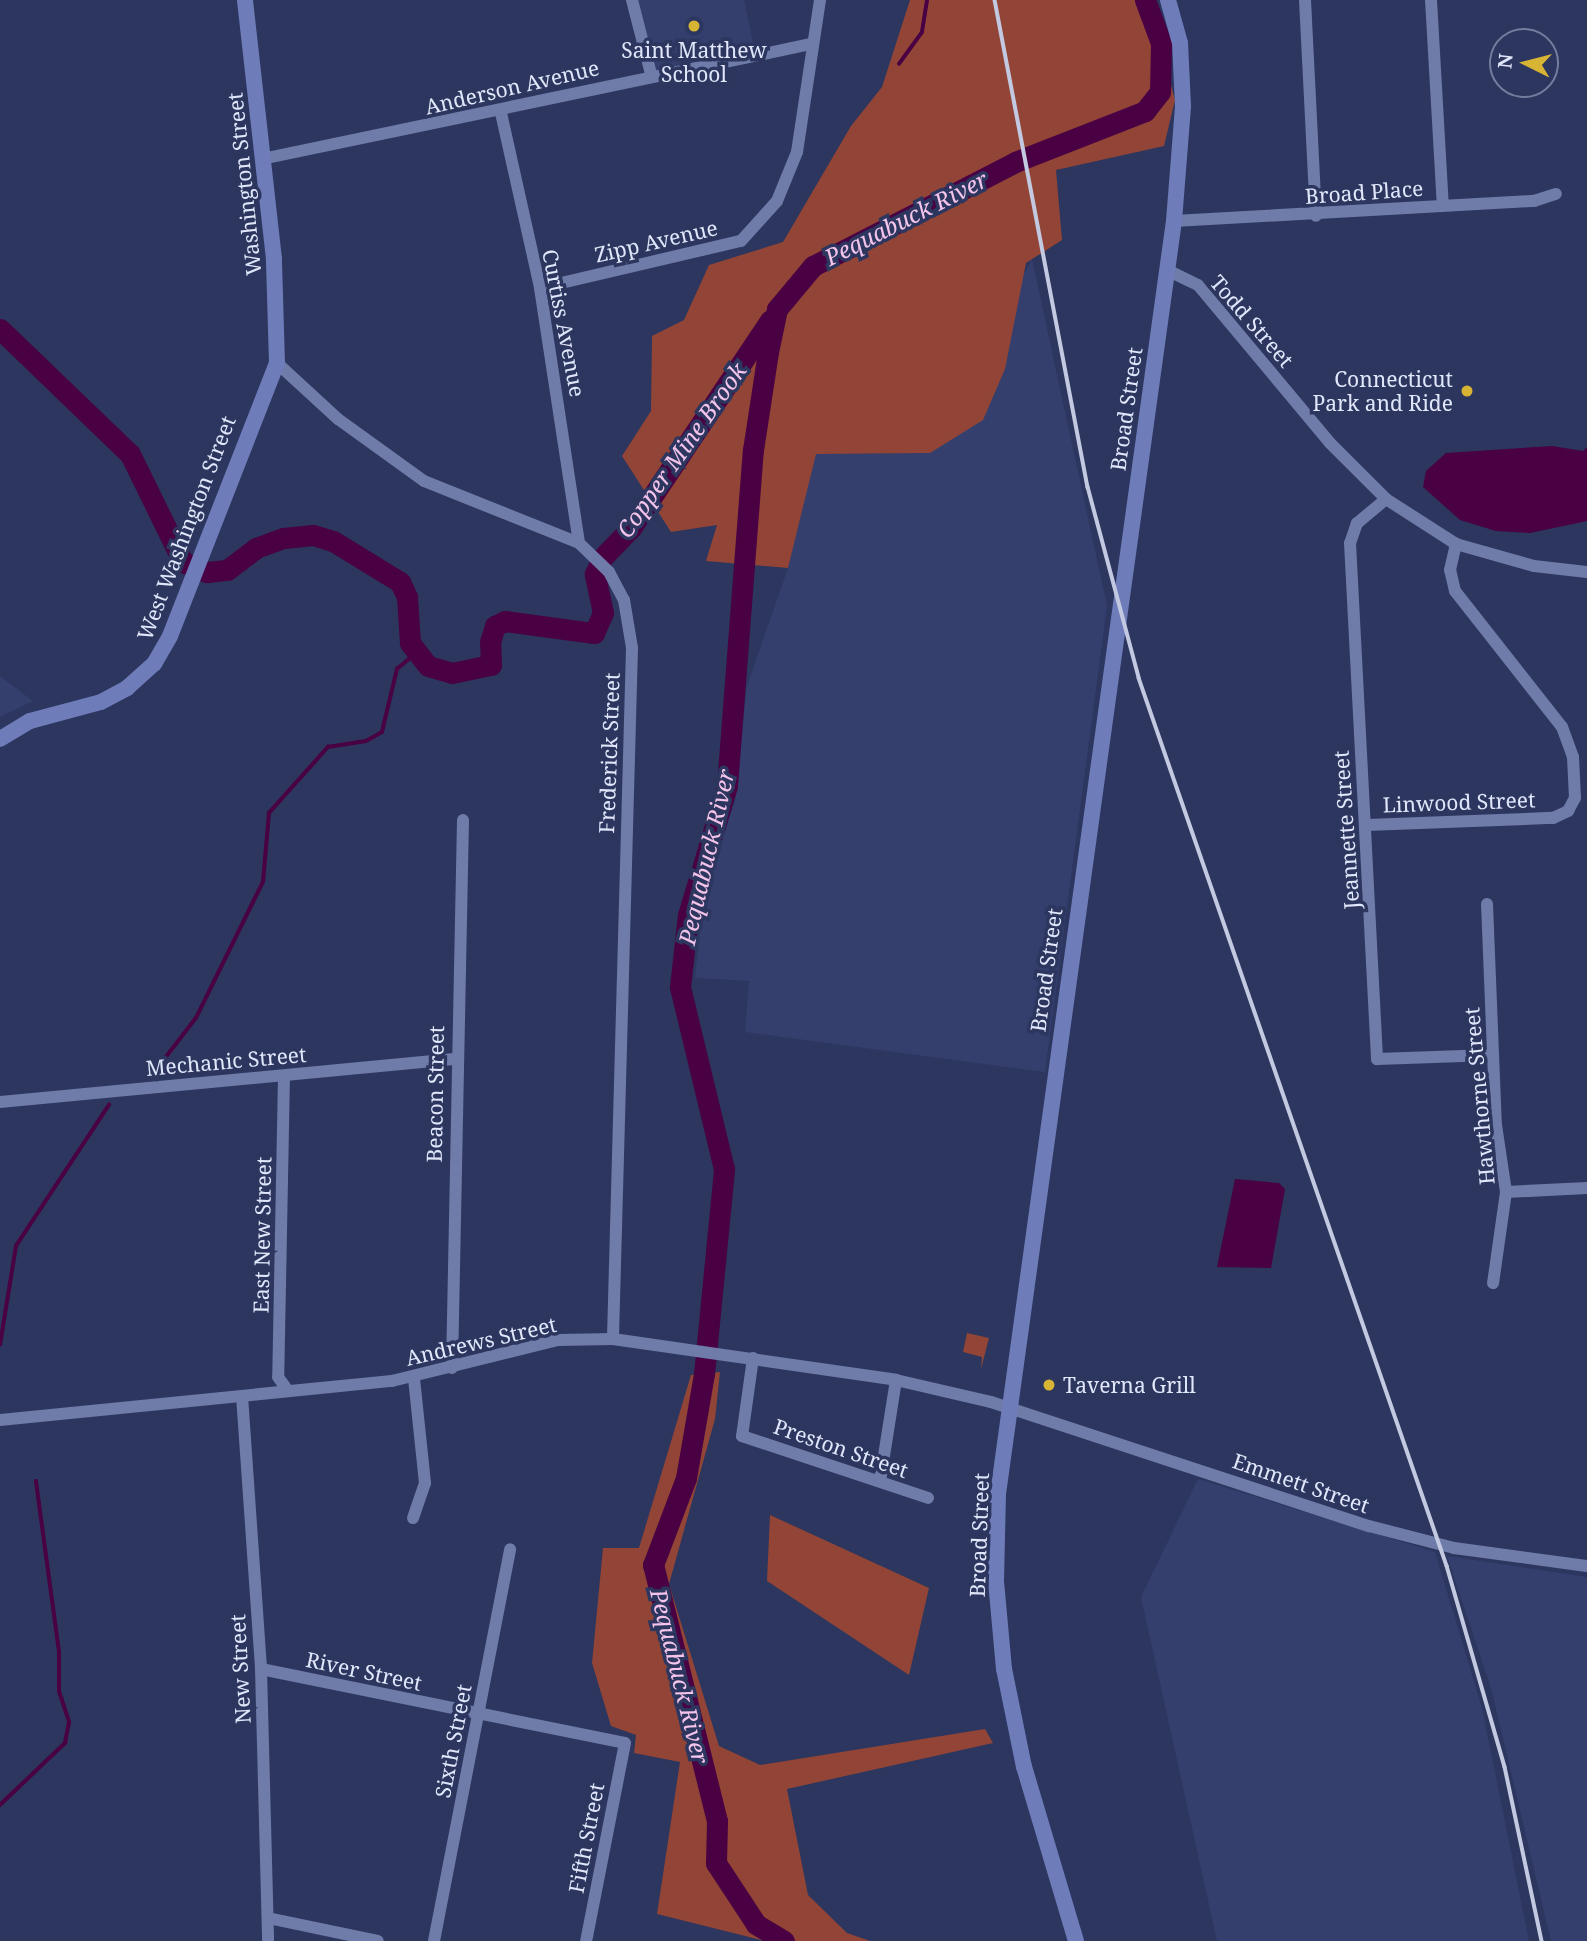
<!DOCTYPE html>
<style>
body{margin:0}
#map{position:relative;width:1587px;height:1941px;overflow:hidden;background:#2c365e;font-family:"Noto Serif",serif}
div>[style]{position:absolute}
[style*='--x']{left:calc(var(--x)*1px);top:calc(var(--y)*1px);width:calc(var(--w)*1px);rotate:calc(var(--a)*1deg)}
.built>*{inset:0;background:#343f6e}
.green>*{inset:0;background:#924536}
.water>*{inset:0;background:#490143}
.stream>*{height:3.5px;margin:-1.75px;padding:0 1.75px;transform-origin:1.75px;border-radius:1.75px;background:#490143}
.river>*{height:21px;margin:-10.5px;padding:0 10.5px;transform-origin:10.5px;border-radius:10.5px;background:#490143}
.minor>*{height:12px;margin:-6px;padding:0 6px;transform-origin:6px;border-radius:6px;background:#6f7ba8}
.secondary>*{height:16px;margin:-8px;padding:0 8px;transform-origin:8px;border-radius:8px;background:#6e7cba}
.rail>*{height:3.5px;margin:-1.75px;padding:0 1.75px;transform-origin:1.75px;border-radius:1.75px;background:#c2c9e0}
.dots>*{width:19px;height:19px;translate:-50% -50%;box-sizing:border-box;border:4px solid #2c365e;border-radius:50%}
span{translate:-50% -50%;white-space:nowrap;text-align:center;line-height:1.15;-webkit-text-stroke:7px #2c365e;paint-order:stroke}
.poi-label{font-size:21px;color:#e1e7fb}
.right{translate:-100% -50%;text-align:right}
.left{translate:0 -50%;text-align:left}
.street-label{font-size:21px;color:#e1e7fb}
.water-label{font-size:23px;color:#f4c4eb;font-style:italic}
.north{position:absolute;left:1489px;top:28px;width:70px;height:70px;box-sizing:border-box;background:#2c365e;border:2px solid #747d9d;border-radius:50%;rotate:276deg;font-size:19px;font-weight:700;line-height:28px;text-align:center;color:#e1e7fb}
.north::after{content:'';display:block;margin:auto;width:24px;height:32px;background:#d8b434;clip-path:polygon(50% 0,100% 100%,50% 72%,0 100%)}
</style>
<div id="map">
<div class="built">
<i style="clip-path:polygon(632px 0,744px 0,755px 52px,651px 74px)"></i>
<i style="clip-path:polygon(1032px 259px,1107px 606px,1045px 1072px,745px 1032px,749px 981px,695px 978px,704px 893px,735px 801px,747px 686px,788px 568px,815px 454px,930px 453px)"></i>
<i style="clip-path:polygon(0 676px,33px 701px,0 717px)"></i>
<i style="clip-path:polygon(1198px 1479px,1435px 1552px,1482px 1708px,1529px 1941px,1217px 1941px,1141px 1597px)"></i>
<i style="clip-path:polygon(1447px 1556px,1587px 1577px,1587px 1941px,1551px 1941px,1491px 1688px)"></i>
</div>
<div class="green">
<i style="clip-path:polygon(910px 0,1148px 0,1175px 100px,1164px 146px,1056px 170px,1062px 240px,1026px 263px,1005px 369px,983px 420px,930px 453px,816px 454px,788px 568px,706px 561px,717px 525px,671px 532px,622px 456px,651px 411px,652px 336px,684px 320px,709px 265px,783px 242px,851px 126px,882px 87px)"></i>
<i style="clip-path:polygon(967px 1333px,989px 1338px,981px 1369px,982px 1357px,963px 1352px)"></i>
<i style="clip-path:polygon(720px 1372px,715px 1419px,669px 1584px,719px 1746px,760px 1765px,985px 1729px,993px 1743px,787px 1789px,808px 1895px,847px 1933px,870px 1941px,765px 1941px,657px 1914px,680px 1762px,634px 1753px,636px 1735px,611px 1726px,592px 1663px,603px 1548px,639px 1548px,691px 1375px)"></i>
<i style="clip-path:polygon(770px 1515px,929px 1588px,909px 1675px,767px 1581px)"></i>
</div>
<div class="water">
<i style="clip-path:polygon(1552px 446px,1583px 451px,1587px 447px,1587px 521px,1530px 533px,1496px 531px,1460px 520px,1423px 487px,1426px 471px,1446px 453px)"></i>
<i style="clip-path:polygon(1235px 1179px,1279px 1183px,1285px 1189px,1271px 1268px,1217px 1267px)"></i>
</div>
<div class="stream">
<i style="--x:899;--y:64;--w:39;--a:-54"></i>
<i style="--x:922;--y:32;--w:32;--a:-81"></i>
<i style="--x:155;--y:1071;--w:67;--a:-52.3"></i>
<i style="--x:196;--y:1018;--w:152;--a:-63.8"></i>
<i style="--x:263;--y:882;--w:69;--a:-85"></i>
<i style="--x:269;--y:813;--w:89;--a:-48.2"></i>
<i style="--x:328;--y:747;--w:38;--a:-9"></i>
<i style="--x:366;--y:741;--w:18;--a:-29"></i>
<i style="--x:382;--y:732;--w:65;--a:-76.6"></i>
<i style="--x:397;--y:669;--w:26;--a:-40"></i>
<i style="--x:0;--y:1345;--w:100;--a:-80.8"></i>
<i style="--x:16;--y:1246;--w:169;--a:-56.6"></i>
<i style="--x:0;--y:1805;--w:90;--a:-43.6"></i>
<i style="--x:65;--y:1743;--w:21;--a:-79"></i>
<i style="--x:69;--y:1722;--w:32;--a:-108"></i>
<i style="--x:59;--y:1692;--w:40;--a:-90"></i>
<i style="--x:59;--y:1652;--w:172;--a:-97.7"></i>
</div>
<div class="river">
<i style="--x:0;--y:329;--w:180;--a:43.9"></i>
<i style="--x:130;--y:454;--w:120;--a:63.9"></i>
<i style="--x:183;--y:562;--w:26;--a:23"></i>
<i style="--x:207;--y:572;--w:20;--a:-6"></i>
<i style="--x:227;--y:570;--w:36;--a:-37"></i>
<i style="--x:256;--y:548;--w:30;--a:-20"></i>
<i style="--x:284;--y:538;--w:29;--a:-6"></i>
<i style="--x:313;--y:535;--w:21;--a:17"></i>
<i style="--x:333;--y:541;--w:79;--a:31.5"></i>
<i style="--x:400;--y:582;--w:17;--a:65"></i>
<i style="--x:407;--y:597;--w:46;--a:86.3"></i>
<i style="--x:410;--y:643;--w:29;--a:52"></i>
<i style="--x:428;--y:666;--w:25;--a:16"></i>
<i style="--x:452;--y:673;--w:40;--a:-12"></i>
<i style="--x:491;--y:665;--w:23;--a:-92"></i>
<i style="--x:490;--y:642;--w:17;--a:-73"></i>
<i style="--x:495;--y:626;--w:11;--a:-27"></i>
<i style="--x:505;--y:621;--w:90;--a:7.7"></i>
<i style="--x:594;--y:633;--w:22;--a:-66"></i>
<i style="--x:603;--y:613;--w:40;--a:-102"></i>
<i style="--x:595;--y:574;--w:17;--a:-66"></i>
<i style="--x:602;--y:558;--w:42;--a:-46"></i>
<i style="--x:631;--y:528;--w:250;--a:-56.2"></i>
<i style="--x:784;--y:1941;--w:33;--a:-149"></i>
<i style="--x:756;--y:1924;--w:73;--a:-123.3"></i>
<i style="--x:716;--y:1863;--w:42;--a:-88.6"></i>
<i style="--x:717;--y:1821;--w:264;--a:-104"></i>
<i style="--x:653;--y:1565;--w:93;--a:-69.2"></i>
<i style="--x:686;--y:1478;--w:106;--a:-80.2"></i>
<i style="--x:704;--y:1374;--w:206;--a:-84.4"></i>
<i style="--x:724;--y:1169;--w:187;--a:-103.6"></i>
<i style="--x:680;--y:987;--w:72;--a:-83.7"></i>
<i style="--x:688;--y:915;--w:135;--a:-73.2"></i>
<i style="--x:727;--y:786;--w:337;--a:-85.6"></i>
<i style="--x:753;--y:450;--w:99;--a:-81.3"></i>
<i style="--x:768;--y:352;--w:44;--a:-78.2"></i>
<i style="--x:777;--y:309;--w:56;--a:-50.1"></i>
<i style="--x:813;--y:266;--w:227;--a:-27.2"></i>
<i style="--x:1015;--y:162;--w:140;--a:-21.4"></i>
<i style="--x:1145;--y:111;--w:24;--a:-52"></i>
<i style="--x:1160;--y:92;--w:49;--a:-88.8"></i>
<i style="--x:1161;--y:43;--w:46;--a:-110.4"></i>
</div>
<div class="minor">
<i style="--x:632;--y:0;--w:76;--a:75.6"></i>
<i style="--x:1305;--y:0;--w:216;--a:87.1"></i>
<i style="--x:1431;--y:0;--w:206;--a:86.7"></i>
<i style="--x:501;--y:113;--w:179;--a:77.4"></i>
<i style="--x:540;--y:288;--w:258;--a:81.3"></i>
<i style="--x:262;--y:159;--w:561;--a:-11.83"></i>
<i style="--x:1174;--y:221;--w:361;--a:-3.2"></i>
<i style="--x:1534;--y:201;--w:23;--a:-18"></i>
<i style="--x:1167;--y:270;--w:34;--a:26"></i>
<i style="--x:1198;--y:285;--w:206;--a:50.1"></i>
<i style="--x:1330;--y:443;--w:79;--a:45"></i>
<i style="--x:1386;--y:499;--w:83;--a:32.7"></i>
<i style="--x:1456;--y:544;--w:81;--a:15.8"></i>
<i style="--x:1534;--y:566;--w:53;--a:6.5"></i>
<i style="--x:540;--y:288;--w:206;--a:-13.2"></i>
<i style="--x:741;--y:241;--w:54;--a:-48"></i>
<i style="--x:777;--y:201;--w:53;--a:-67.8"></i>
<i style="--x:797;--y:152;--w:154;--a:-81.4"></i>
<i style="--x:277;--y:363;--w:83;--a:42.6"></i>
<i style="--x:338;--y:419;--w:106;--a:35.8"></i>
<i style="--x:424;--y:481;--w:167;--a:21.8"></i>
<i style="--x:579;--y:543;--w:42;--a:44"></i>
<i style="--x:609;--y:572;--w:32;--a:62"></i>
<i style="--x:624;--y:600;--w:49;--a:80.5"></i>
<i style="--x:632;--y:648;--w:691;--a:91.58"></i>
<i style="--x:1386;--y:499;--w:38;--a:140"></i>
<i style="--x:1357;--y:523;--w:21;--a:109"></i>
<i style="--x:1350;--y:543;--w:517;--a:87"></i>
<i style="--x:1377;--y:1059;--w:115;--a:-2"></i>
<i style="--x:1367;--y:825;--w:186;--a:-2.2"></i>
<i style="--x:1553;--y:818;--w:17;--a:-25"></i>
<i style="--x:1568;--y:811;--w:15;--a:-62"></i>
<i style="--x:1575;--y:798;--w:41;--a:-92.8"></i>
<i style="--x:1573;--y:757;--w:32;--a:-110"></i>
<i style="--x:1562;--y:727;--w:173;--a:-128.2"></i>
<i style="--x:1455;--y:591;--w:22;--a:-103"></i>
<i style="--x:1450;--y:570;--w:27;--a:-77"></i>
<i style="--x:1487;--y:904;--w:221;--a:87.7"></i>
<i style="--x:1496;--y:1125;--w:68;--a:81.5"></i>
<i style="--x:1506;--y:1192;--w:92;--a:98.1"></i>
<i style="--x:284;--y:1076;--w:301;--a:91.1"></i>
<i style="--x:278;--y:1377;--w:17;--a:54"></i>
<i style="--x:0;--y:1102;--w:456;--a:-5.4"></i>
<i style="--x:1506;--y:1192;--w:81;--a:-2.8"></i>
<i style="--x:753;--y:1358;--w:79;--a:98"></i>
<i style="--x:742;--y:1436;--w:196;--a:18.4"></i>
<i style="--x:452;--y:1368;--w:548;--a:-88.85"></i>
<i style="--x:242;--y:1396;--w:274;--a:86"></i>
<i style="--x:261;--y:1669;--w:272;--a:88.5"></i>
<i style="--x:0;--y:1420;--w:394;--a:-5.7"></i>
<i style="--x:392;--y:1381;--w:171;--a:-13.9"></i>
<i style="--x:558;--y:1340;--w:55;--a:-1"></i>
<i style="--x:613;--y:1339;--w:286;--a:8.2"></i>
<i style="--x:896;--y:1380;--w:98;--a:13"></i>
<i style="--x:991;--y:1402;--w:398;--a:18.2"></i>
<i style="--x:1369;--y:1526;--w:88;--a:14.5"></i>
<i style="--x:1454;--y:1548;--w:134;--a:7.7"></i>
<i style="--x:880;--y:1481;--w:102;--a:-81"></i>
<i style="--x:413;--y:1518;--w:37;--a:-71"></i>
<i style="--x:425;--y:1483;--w:106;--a:-96"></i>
<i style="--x:261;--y:1669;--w:371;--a:11.5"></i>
<i style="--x:625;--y:1743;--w:202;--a:101.1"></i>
<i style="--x:268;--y:1918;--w:112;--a:11.8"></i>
<i style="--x:434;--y:1941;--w:399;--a:-79"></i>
</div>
<div class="secondary">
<i style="--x:0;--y:739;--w:35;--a:-31"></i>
<i style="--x:30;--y:721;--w:73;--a:-15"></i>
<i style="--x:101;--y:702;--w:30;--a:-28"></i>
<i style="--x:127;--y:688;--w:36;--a:-42"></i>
<i style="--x:154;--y:664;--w:32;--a:-60"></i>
<i style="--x:170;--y:636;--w:293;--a:-68.6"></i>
<i style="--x:277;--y:363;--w:104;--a:-91.7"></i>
<i style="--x:274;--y:259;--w:261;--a:-96.4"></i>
<i style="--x:1076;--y:1941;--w:182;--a:-106.6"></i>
<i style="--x:1024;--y:1767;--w:100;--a:-101.5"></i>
<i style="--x:1004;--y:1669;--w:88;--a:-95.2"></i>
<i style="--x:996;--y:1581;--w:87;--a:-88.7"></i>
<i style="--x:998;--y:1494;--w:1285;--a:-82.13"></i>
<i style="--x:1174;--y:221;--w:115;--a:-85.5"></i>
<i style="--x:1183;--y:106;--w:63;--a:-92.7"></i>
<i style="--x:1180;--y:43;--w:45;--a:-105.6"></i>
</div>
<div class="rail">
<i style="--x:995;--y:0;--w:496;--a:79.2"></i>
<i style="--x:1088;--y:487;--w:198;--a:75"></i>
<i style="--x:1139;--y:678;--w:940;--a:70.87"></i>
<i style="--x:1447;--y:1566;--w:209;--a:73.9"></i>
<i style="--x:1505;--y:1767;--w:178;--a:78"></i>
</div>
<div class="dots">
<i style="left:694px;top:26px;background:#d8b434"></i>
<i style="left:1467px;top:391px;background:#d8b434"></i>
<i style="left:1049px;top:1385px;background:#d8b434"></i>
</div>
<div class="poi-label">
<span style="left:694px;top:62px">Saint Matthew<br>School</span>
<span class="right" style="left:1453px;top:391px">Connecticut<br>Park and Ride</span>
<span class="left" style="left:1063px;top:1385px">Taverna Grill</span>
</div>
<div class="street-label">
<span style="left:512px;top:87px;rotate:-13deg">Anderson Avenue</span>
<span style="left:244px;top:184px;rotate:-96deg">Washington Street</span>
<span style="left:1364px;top:192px;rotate:-4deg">Broad Place</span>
<span style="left:656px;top:241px;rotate:-13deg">Zipp Avenue</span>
<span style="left:1252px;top:321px;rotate:49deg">Todd Street</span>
<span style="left:564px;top:323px;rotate:79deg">Curtiss Avenue</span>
<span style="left:1126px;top:409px;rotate:-82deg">Broad Street</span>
<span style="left:186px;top:528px;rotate:-69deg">West Washington Street</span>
<span style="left:609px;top:753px;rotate:-88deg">Frederick Street</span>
<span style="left:1459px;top:802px;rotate:-2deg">Linwood Street</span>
<span style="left:1346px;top:830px;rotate:-94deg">Jeannette Street</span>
<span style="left:1046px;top:970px;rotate:-82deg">Broad Street</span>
<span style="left:226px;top:1061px;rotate:-5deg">Mechanic Street</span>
<span style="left:435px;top:1094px;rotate:-89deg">Beacon Street</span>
<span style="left:1479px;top:1096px;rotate:-95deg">Hawthorne Street</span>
<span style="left:262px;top:1235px;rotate:-89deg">East New Street</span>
<span style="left:481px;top:1341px;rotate:-13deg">Andrews Street</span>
<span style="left:841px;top:1448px;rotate:19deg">Preston Street</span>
<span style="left:1301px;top:1483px;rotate:19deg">Emmett Street</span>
<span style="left:979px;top:1535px;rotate:-88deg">Broad Street</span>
<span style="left:240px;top:1669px;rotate:-93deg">New Street</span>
<span style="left:364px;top:1671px;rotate:12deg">River Street</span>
<span style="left:453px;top:1741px;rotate:-79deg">Sixth Street</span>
<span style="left:586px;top:1838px;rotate:-79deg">Fifth Street</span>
</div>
<div class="water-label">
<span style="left:906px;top:218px;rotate:-27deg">Pequabuck River</span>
<span style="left:681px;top:450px;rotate:-55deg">Copper Mine Brook</span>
<span style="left:706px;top:857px;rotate:-77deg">Pequabuck River</span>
<span style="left:680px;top:1676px;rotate:76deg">Pequabuck River</span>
</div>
<div class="north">N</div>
</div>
